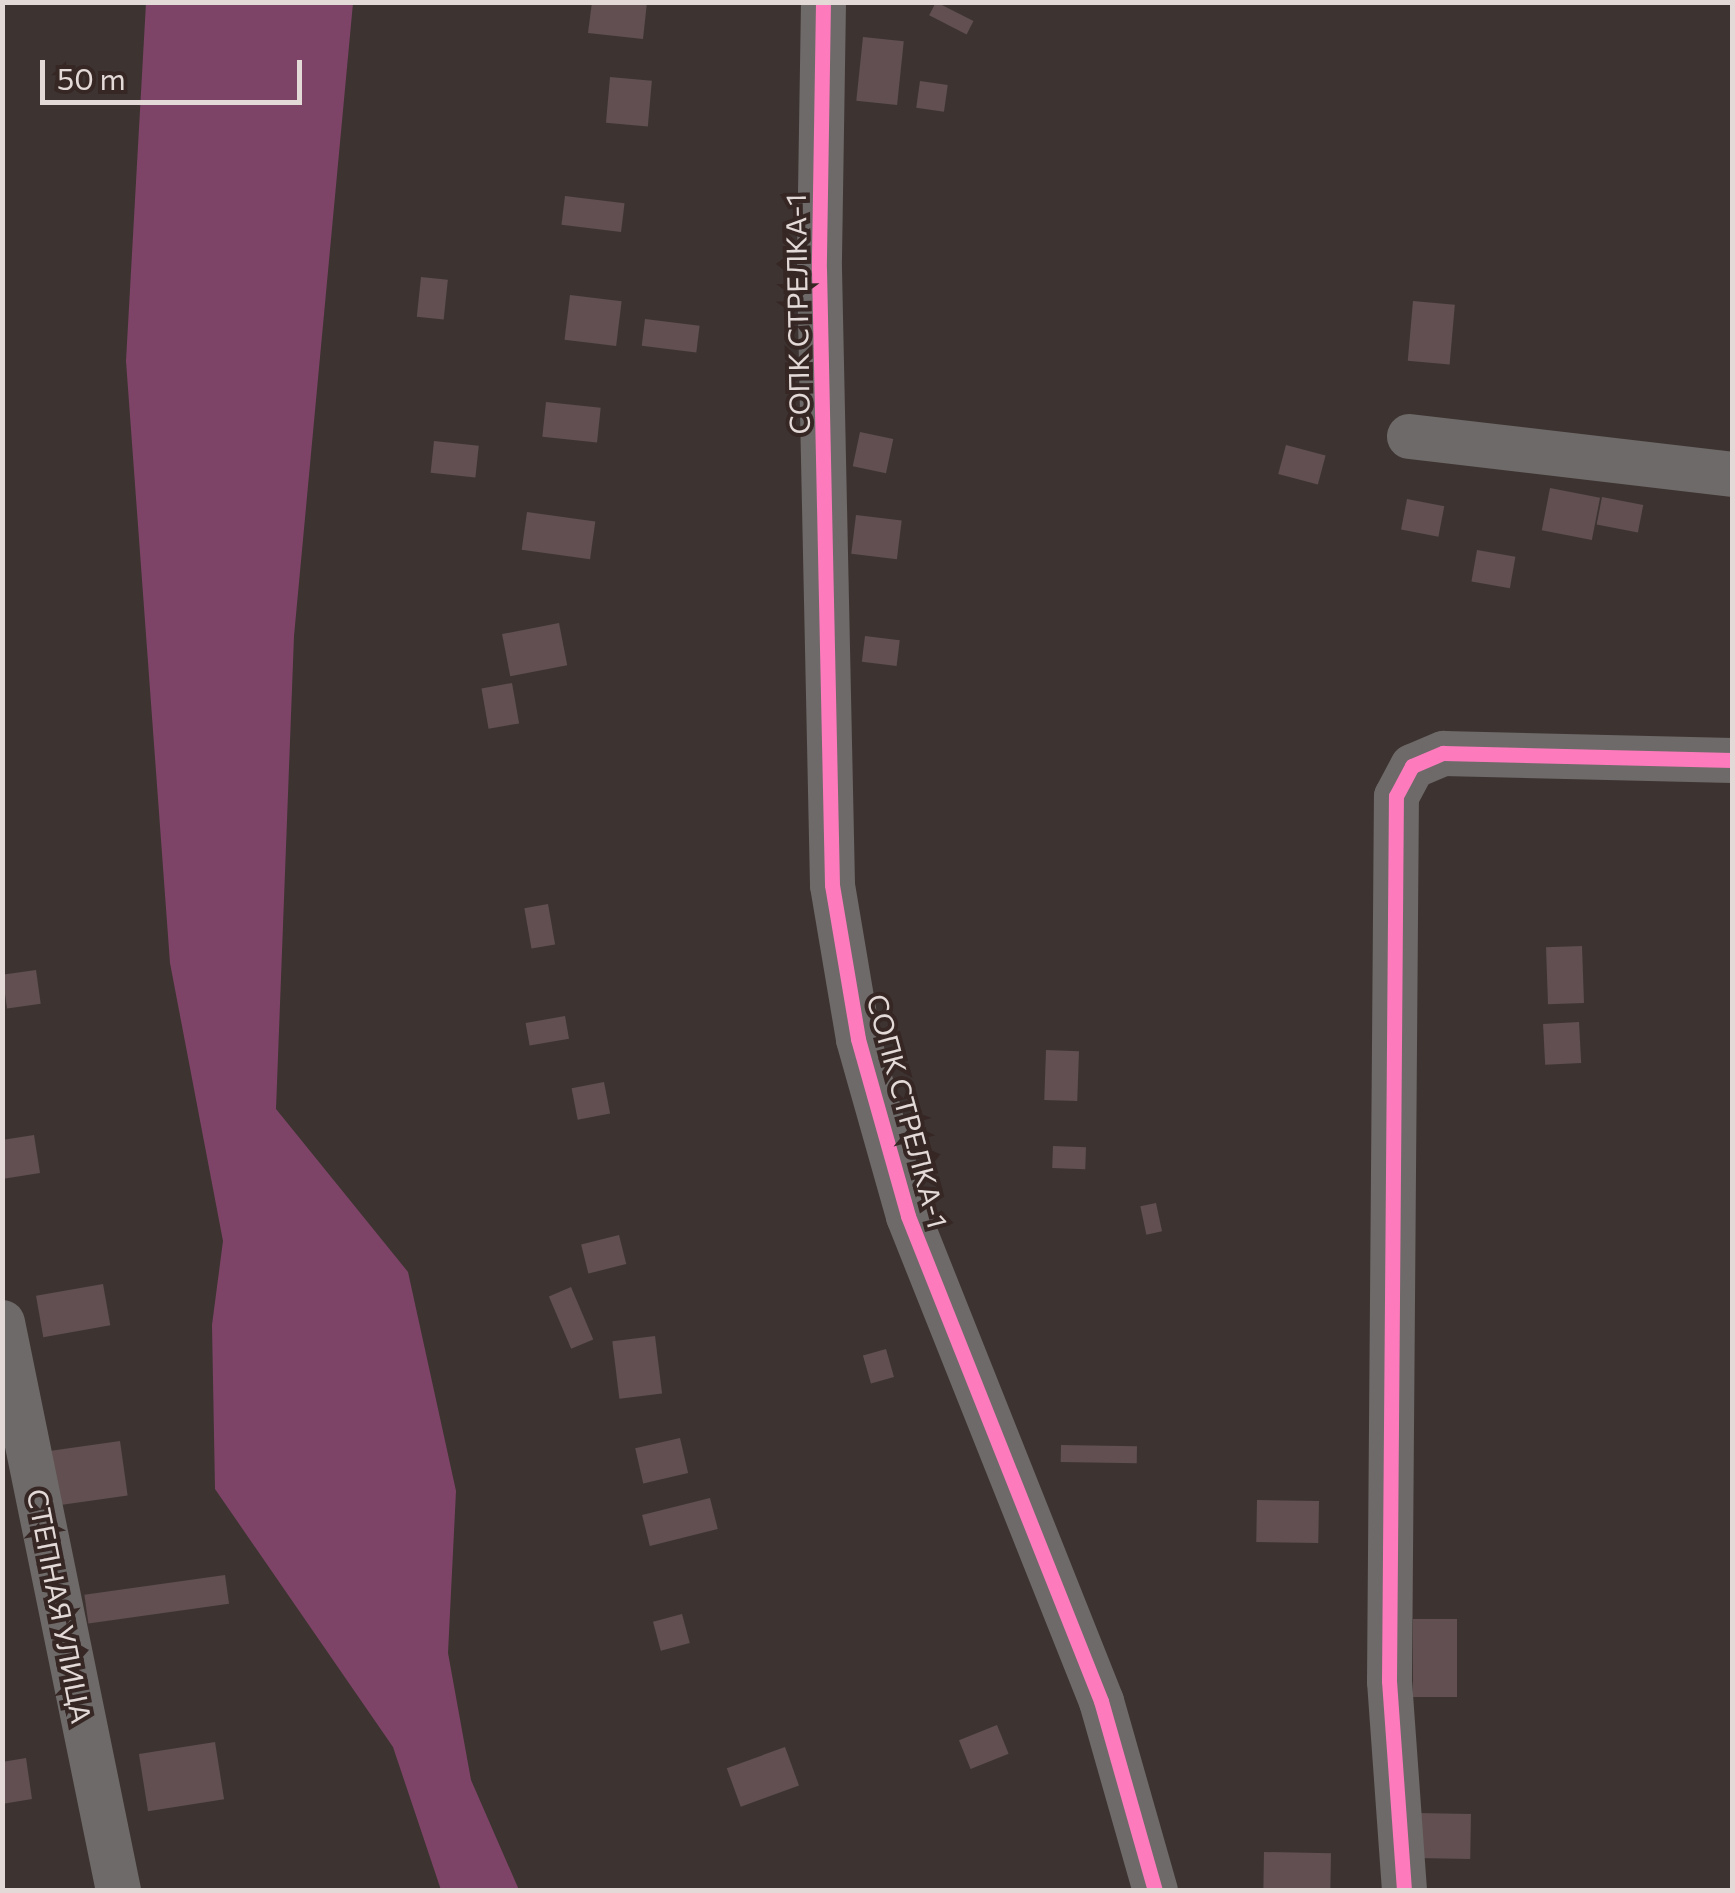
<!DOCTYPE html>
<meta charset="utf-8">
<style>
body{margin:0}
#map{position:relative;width:1735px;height:1893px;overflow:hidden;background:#3d3432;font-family:Commissioner,sans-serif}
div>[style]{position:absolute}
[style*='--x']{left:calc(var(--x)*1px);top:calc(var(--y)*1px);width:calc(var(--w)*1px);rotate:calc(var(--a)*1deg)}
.water>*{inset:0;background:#7e4467}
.building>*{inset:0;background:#614f51;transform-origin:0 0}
.minor>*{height:45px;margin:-22.5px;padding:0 22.5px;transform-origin:22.5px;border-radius:22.5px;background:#6e6a69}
.cycleway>*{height:15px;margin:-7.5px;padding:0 7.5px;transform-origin:7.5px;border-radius:7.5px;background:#fd7abc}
span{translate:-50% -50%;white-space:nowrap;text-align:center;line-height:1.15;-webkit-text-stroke:8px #362724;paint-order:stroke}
.street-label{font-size:28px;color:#e3d9d7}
.frame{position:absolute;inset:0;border:5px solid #e3d9d7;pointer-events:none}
.scale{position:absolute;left:40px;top:60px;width:262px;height:45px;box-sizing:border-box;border:5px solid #e3d9d7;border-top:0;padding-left:12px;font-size:30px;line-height:35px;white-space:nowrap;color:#e3d9d7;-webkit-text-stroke:8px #362724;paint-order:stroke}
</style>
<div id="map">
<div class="water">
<i style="clip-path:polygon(146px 3px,353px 3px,294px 636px,276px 1109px,408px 1272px,456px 1491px,448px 1653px,471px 1780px,519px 1890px,441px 1890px,393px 1747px,215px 1489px,212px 1325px,223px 1241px,170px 963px,126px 361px)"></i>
</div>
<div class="building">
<i style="clip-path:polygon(592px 2px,647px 2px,643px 39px,588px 33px)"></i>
<i style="left:936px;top:2px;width:42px;height:15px;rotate:27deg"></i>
<i style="left:863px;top:37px;width:41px;height:64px;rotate:6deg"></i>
<i style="left:610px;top:77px;width:42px;height:46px;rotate:5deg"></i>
<i style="left:920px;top:81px;width:28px;height:27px;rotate:8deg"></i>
<i style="left:565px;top:196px;width:60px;height:29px;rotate:7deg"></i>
<i style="left:421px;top:277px;width:27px;height:40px;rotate:6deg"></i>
<i style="left:570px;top:295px;width:52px;height:45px;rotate:7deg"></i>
<i style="left:1413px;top:301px;width:42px;height:60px;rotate:5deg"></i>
<i style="left:645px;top:319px;width:55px;height:27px;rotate:7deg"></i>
<i style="left:546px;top:402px;width:55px;height:35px;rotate:6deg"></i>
<i style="left:860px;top:432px;width:34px;height:35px;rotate:12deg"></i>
<i style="left:434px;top:441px;width:45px;height:32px;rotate:6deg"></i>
<i style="left:1286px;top:445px;width:41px;height:30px;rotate:15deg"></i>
<i style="left:1550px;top:488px;width:51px;height:43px;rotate:11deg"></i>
<i style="left:1602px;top:497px;width:42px;height:28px;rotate:11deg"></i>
<i style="left:1407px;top:499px;width:38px;height:31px;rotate:11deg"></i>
<i style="left:527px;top:512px;width:69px;height:38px;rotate:8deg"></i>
<i style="left:856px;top:515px;width:46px;height:39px;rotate:7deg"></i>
<i style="left:1477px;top:550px;width:39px;height:32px;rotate:10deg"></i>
<i style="left:559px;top:623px;width:43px;height:58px;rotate:79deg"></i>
<i style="left:865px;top:636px;width:35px;height:26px;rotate:7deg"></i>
<i style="left:512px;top:683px;width:41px;height:31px;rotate:80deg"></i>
<i style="left:548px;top:904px;width:41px;height:24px;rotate:80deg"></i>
<i style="left:1582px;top:946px;width:57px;height:36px;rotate:88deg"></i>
<i style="left:36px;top:970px;width:34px;height:34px;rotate:82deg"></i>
<i style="left:565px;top:1016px;width:23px;height:40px;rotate:80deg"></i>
<i style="left:1579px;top:1022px;width:41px;height:36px;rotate:87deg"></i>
<i style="left:1046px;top:1050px;width:33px;height:50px;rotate:2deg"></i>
<i style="left:604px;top:1082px;width:32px;height:33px;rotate:79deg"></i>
<i style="clip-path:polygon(34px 1135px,40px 1173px,2px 1179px,2px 1140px)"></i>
<i style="left:1053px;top:1146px;width:33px;height:22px;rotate:2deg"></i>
<i style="left:1156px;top:1203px;width:29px;height:16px;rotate:78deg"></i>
<i style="left:619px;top:1235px;width:30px;height:39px;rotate:76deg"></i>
<i style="left:103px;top:1284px;width:42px;height:68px;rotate:80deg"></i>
<i style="left:571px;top:1287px;width:57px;height:24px;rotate:67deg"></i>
<i style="left:655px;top:1336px;width:58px;height:43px;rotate:83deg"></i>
<i style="left:886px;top:1349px;width:29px;height:24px;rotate:74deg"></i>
<i style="left:680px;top:1438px;width:36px;height:46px;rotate:77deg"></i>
<i style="left:120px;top:1441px;width:55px;height:82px;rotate:82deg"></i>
<i style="left:1061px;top:1445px;width:76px;height:17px;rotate:1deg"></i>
<i style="left:710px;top:1498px;width:32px;height:70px;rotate:76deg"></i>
<i style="left:1257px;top:1500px;width:62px;height:42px;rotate:1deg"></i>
<i style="left:225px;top:1575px;width:29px;height:142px;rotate:82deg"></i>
<i style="left:682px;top:1614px;width:30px;height:30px;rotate:75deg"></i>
<i style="left:1413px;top:1619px;width:44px;height:78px"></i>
<i style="left:997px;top:1725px;width:31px;height:41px;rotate:68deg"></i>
<i style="left:215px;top:1742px;width:58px;height:77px;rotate:81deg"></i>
<i style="left:785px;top:1747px;width:41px;height:62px;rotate:70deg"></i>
<i style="clip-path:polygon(26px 1758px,32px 1799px,2px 1804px,2px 1762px)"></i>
<i style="left:1417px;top:1813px;width:54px;height:45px;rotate:1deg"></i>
<i style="left:1264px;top:1852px;width:67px;height:38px;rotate:1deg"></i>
</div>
<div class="minor">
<i style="--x:823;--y:2;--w:267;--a:90.9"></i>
<i style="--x:819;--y:269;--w:616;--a:88.79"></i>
<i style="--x:832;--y:885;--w:156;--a:80.4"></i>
<i style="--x:858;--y:1039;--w:184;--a:74.2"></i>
<i style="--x:908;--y:1216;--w:522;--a:68.3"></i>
<i style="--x:1101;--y:1701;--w:197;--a:74.1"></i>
<i style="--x:1409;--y:436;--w:325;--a:6.7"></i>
<i style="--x:2;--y:1322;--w:580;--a:78.46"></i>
<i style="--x:1404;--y:1890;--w:210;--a:-94.1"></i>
<i style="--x:1389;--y:1681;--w:885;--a:-89.55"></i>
<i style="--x:1396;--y:796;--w:34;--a:-62"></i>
<i style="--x:1412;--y:766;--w:34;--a:-23"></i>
<i style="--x:1443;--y:753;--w:289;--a:1.4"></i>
</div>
<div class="cycleway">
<i style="--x:823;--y:2;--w:267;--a:90.9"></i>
<i style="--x:819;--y:269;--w:616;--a:88.79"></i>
<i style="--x:832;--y:885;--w:156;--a:80.4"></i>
<i style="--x:858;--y:1039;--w:184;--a:74.2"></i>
<i style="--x:908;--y:1216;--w:522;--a:68.3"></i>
<i style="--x:1101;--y:1701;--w:197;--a:74.1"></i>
<i style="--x:1404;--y:1890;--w:210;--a:-94.1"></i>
<i style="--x:1389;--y:1681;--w:885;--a:-89.55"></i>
<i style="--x:1396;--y:796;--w:34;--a:-62"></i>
<i style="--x:1412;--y:766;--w:34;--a:-23"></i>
<i style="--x:1443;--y:753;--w:289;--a:1.4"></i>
</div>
<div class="street-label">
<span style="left:797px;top:314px;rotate:-91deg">СОПК СТРЕЛКА-1</span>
<span style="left:908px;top:1111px;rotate:75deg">СОПК СТРЕЛКА-1</span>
<span style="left:60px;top:1606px;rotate:79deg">СТЕПНАЯ УЛИЦА</span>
</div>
<div class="frame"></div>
<div class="scale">50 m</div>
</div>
